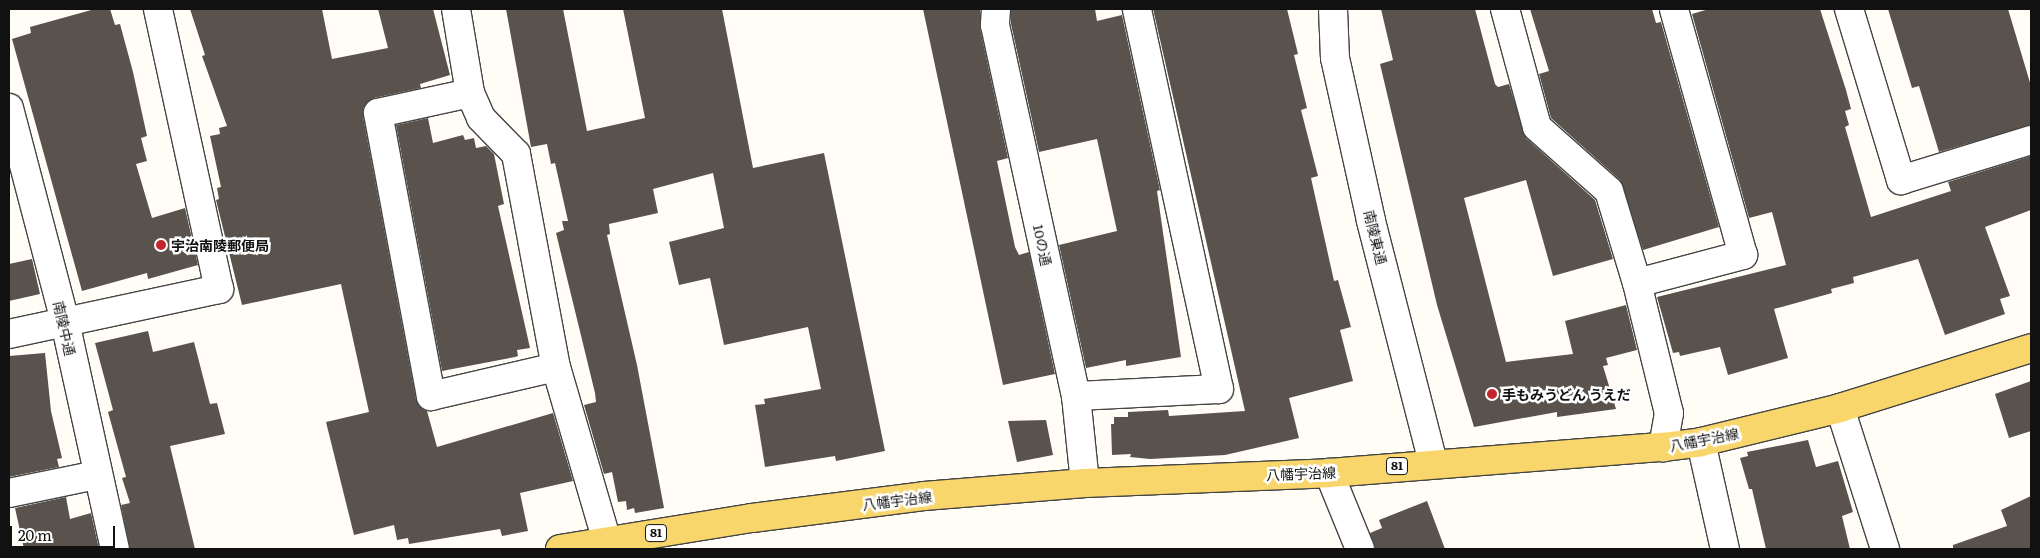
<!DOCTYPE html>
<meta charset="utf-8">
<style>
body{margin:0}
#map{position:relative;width:2040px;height:558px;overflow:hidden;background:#fffdf5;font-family:Literata,"Noto Sans JP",serif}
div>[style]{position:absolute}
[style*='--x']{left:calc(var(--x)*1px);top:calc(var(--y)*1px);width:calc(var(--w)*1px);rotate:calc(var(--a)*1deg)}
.building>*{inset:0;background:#5a524d}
.roads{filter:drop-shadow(1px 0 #444) drop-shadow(-1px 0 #444) drop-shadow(0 1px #444) drop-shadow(0 -1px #444)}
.street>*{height:28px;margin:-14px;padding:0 14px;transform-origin:14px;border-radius:14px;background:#fff}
.primary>*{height:28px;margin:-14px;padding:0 14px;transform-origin:14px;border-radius:14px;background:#f9d66b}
.dots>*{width:14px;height:14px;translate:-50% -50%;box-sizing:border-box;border:2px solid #fff;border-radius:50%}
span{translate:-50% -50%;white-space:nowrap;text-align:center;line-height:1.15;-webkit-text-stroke:5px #fff;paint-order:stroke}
.shield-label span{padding:1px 4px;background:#fff;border:1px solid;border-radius:4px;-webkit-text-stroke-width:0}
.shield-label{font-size:12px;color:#111;font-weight:700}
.street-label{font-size:14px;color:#111}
.poi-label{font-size:14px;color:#111;font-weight:700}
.left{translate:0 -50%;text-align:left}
.frame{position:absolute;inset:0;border:10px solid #111;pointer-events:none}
.scale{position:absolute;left:10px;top:526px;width:105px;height:22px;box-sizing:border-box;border:2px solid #111;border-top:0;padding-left:6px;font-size:15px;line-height:18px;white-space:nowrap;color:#111;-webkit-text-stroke:4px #fff;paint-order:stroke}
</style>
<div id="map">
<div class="building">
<i style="clip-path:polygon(95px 9px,110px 9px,115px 25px,120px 24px,133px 72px,147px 136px,141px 138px,147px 161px,136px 164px,152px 218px,185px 208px,198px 265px,148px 279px,147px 273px,82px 291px,12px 39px,31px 33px,30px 27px)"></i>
<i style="clip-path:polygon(190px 9px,322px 9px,332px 59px,388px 48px,378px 9px,433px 9px,450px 75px,420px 84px,421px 88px,374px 98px,363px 108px,363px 116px,416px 399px,420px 407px,427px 411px,437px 447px,553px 413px,573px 481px,520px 493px,528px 531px,502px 536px,500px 529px,409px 544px,408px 538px,397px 540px,394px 525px,354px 535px,326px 422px,369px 412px,342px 289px,341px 284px,242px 305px,216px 200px,219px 199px,217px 188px,221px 187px,210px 136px,220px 134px,219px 128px,227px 126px,202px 56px,205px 55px)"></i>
<i style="clip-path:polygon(506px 9px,563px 9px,587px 131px,645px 118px,623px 9px,722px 9px,753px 168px,824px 153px,885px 451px,836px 461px,835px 456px,765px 467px,755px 405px,765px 404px,764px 399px,821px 389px,808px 327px,724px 345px,710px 278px,679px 285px,669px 242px,724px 228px,713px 173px,653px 189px,658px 213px,609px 224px,610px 234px,607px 235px,637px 365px,664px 508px,635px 513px,634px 508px,627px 510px,626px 501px,618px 502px,612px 472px,604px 474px,584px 405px,596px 402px,595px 393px,556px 233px,564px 230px,562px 221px,568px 221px,555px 163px,551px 164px,547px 144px,531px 147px)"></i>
<i style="clip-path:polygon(923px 9px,980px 9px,980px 28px,1008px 158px,997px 161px,1015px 247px,1019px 255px,1029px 252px,1055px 374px,1003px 385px)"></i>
<i style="clip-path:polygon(1011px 9px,1095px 9px,1097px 21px,1122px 15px,1160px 190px,1157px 191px,1181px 357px,1126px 366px,1126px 360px,1086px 368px,1059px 245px,1117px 231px,1097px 139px,1039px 152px,1011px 24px)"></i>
<i style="clip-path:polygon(1153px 9px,1287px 9px,1298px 54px,1294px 55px,1307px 108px,1301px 110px,1318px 176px,1311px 178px,1334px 281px,1338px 280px,1351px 327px,1340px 330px,1353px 381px,1289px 398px,1299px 438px,1225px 455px,1150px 459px,1130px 457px,1131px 454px,1112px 455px,1111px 424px,1114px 424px,1114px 417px,1128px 417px,1128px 412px,1168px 410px,1169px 416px,1245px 411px)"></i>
<i style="clip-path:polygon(1381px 9px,1475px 9px,1495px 84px,1498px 87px,1509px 84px,1526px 138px,1595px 200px,1613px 259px,1553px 276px,1526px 180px,1464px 198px,1506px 362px,1573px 354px,1565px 321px,1626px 305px,1637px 350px,1606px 358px,1608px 365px,1603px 366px,1616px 409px,1557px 417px,1557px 412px,1474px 427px,1437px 305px,1380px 64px,1393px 60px)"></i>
<i style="clip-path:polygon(1530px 9px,1652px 9px,1656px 23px,1661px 22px,1719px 227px,1643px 250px,1620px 180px,1551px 118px,1539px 74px,1549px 71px)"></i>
<i style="clip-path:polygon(1709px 9px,1820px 9px,1846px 90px,1851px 109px,1845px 111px,1849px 125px,1845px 127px,1871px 217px,1951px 191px,1948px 182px,2031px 156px,2031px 210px,1985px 227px,2010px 296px,2000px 299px,2005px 314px,1945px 335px,1918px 259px,1853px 277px,1854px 283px,1831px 289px,1832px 293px,1774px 309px,1788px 358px,1728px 375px,1720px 347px,1680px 356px,1679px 352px,1673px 353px,1657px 297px,1786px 265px,1772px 212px,1749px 218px,1692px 14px)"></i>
<i style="clip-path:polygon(1888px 9px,2008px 9px,2031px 86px,2031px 125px,1939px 152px,1919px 86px,1912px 88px)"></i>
<i style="clip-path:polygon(428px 118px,433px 143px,463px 135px,465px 140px,474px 138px,476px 148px,486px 146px,494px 154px,504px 204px,498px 206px,530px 348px,517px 350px,518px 356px,515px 357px,442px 371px,396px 125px)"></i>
<i style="clip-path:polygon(32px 259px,40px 294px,9px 301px,9px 264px)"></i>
<i style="clip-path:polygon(148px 331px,153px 352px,194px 342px,210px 404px,217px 403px,225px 434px,170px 446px,195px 549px,130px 549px,121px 505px,130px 503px,122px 478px,126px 477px,108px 412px,113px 410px,95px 343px)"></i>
<i style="clip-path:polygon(45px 353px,51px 411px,62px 458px,57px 459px,59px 467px,9px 477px,9px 356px)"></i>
<i style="clip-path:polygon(2031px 381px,2031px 431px,2009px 438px,1995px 394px)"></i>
<i style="clip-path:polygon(1046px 420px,1053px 455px,1017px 462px,1008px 421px)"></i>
<i style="clip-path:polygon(1808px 440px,1816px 467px,1838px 461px,1853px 512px,1842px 516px,1850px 549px,1766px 549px,1752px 489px,1749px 489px,1740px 458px,1748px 456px,1747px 452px)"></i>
<i style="clip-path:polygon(2031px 496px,2031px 549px,1953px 549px,1953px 545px,2007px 526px,2001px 510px)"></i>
<i style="clip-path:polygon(66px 497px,70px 519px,91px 513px,99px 549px,24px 549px,15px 508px)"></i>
<i style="clip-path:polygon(1427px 501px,1445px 549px,1375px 549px,1370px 533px,1382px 528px,1379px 520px)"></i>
</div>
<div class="roads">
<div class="street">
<i style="--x:456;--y:9;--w:85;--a:80.5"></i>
<i style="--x:470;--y:93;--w:27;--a:66"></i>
<i style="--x:481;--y:118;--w:50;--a:45.8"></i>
<i style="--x:516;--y:154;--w:217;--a:79.4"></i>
<i style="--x:556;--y:367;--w:181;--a:73.7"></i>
<i style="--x:996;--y:9;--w:16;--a:94"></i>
<i style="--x:995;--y:25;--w:380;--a:77.7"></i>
<i style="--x:1076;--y:396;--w:87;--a:84.1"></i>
<i style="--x:1333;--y:9;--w:49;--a:87.7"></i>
<i style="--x:1335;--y:58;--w:167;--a:77.5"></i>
<i style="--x:1371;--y:221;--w:250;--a:75.6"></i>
<i style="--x:1505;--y:9;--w:122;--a:74.8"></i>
<i style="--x:1537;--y:127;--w:96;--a:41.6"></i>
<i style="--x:1609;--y:191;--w:96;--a:73.1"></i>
<i style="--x:1637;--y:283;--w:134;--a:76.2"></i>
<i style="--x:1669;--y:413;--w:35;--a:100"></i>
<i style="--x:1849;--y:9;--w:179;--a:73.1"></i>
<i style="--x:1901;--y:180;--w:136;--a:-17.1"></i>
<i style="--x:470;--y:93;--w:94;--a:167.7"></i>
<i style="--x:378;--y:113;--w:288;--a:79.4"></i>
<i style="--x:431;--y:396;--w:128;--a:-13.1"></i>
<i style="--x:9;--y:108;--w:221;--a:75.3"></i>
<i style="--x:65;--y:322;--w:232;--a:77.6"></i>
<i style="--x:1637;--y:283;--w:110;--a:-14.8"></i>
<i style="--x:1743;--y:255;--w:255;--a:-105.7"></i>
<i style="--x:9;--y:334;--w:215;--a:-12.1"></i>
<i style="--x:219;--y:289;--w:287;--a:-102.3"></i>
<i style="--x:1076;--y:396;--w:143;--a:-2.8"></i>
<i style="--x:1219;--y:389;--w:389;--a:-102.2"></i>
<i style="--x:1840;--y:408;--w:148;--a:72.3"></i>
<i style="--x:1701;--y:442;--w:110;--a:77.4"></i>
<i style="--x:1329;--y:473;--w:82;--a:67.8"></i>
<i style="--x:9;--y:493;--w:90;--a:-11.6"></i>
</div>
<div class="primary">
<i style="--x:560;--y:549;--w:194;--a:-9.2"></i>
<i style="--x:752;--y:518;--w:173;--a:-7.3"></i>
<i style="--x:924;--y:496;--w:162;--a:-4.6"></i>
<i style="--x:1085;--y:483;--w:244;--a:-2.3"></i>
<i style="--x:1329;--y:473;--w:335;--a:-4.5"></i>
<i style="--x:1663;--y:447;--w:38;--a:-7"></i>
<i style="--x:1701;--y:442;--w:143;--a:-13.7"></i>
<i style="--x:1840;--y:408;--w:200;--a:-17.4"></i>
</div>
</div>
<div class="dots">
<i style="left:161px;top:245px;background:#c4262e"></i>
<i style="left:1492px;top:394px;background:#c4262e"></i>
</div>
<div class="shield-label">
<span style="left:1397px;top:466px">81</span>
<span style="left:656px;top:533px">81</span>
</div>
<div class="street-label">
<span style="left:1376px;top:237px;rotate:76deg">南陵東通</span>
<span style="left:1043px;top:245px;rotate:78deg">10の通</span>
<span style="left:65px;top:328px;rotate:77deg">南陵中通</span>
<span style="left:1704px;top:439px;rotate:-11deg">八幡宇治線</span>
<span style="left:1301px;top:473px;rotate:-2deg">八幡宇治線</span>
<span style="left:897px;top:500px;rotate:-7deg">八幡宇治線</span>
</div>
<div class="poi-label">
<span class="left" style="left:171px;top:245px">宇治南陵郵便局</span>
<span class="left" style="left:1502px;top:394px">手もみうどん うえだ</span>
</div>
<div class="frame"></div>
<div class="scale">20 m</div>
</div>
